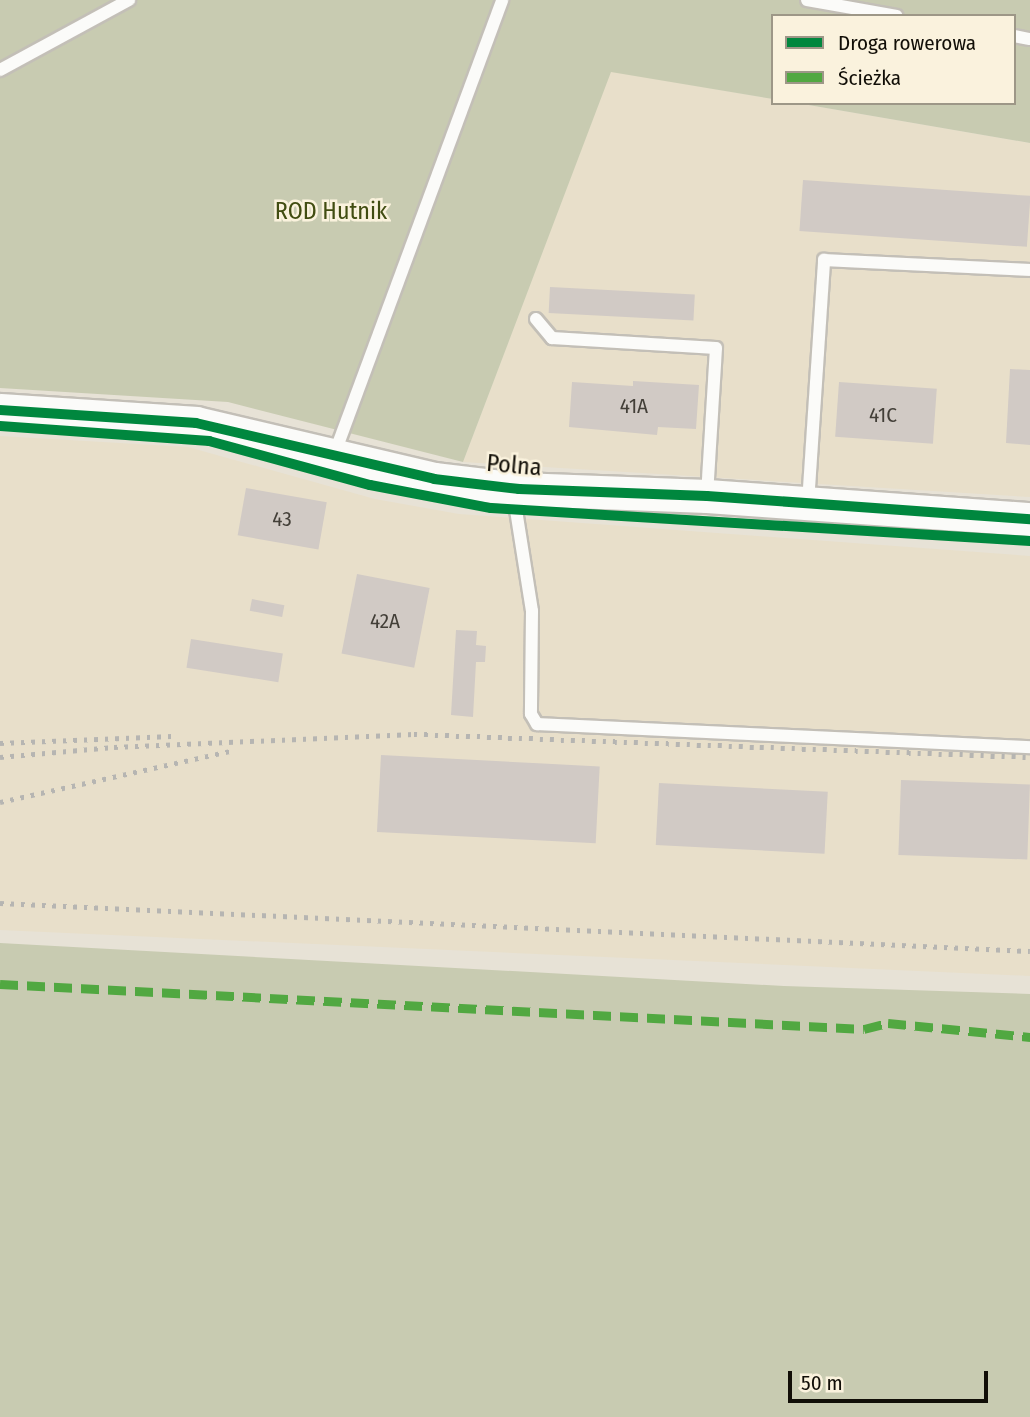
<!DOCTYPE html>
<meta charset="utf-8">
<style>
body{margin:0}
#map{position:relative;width:1030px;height:1417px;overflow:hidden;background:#e7e2d6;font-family:"Fira Sans Condensed",sans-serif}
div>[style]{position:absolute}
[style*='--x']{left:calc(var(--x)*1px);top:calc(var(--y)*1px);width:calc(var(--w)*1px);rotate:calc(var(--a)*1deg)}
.built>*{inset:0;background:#e8dfca}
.green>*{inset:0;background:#c8cbb1}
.building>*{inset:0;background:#d1cac5;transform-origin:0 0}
.roads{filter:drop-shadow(2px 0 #c3bfb7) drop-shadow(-2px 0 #c3bfb7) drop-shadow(0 2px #c3bfb7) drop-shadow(0 -2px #c3bfb7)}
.lane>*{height:12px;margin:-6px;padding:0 6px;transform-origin:6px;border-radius:6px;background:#fbfbf9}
.secondary>*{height:33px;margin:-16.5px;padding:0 16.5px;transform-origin:16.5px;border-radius:16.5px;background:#fbfbf9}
.rail>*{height:5px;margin-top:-2.5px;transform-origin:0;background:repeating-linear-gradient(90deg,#b6b5b2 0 3.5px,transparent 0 10.5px)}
.quiet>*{height:9px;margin-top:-4.5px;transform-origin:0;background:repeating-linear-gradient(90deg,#51a841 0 18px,transparent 0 27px)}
.cycleway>*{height:10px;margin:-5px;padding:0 5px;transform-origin:5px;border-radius:5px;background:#00873e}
span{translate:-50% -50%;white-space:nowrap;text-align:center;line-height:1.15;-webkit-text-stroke:5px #faf2dd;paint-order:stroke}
.number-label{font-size:21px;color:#433f38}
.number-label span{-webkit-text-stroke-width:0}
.park-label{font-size:24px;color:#414d11}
.street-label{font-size:24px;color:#110e07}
.legend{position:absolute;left:771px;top:14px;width:245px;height:91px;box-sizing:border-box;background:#faf2dd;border:2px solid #9d9787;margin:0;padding:9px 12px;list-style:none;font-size:21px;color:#110e07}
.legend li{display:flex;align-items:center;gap:14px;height:35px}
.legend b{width:35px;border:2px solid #9d9787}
.scale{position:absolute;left:788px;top:1371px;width:200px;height:32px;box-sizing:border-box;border:4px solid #110e07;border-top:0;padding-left:9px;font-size:21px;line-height:24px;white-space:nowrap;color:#110e07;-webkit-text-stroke:5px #faf2dd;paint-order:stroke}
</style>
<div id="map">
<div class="built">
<i style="clip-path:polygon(611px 71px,773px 99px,773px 103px,797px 103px,1030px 143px,1030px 497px,463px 462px)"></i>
<i style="clip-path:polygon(0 436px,188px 447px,375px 499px,459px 514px,1030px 556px,1030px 976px,0 930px)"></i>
</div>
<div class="green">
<i style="clip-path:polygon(0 0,1030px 0,1030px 143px,797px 103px,1014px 103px,1014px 16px,773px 16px,773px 99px,611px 72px,463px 462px,228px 402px,0 388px)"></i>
<i style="clip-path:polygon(0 943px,784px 986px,1030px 994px,1030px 1417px,0 1417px)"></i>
</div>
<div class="building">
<i style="left:803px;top:180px;width:228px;height:51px;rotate:4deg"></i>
<i style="left:550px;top:287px;width:145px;height:26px;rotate:3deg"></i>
<i style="clip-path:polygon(1010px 369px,1030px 370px,1030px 445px,1006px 443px)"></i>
<i style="clip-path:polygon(633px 381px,699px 385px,696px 429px,658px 427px,657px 435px,569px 427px,572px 382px,633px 386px)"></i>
<i style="left:839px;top:382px;width:98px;height:55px;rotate:4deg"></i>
<i style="left:246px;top:488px;width:82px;height:48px;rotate:10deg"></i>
<i style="left:357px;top:574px;width:74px;height:81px;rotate:11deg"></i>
<i style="left:252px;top:599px;width:33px;height:12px;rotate:11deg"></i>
<i style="clip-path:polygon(456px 630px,477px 631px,476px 645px,486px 646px,485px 662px,476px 662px,473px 717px,451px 715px)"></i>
<i style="left:191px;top:639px;width:93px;height:29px;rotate:9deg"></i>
<i style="left:381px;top:755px;width:219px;height:77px;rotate:3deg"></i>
<i style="left:901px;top:780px;width:129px;height:75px;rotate:2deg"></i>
<i style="left:659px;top:783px;width:169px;height:62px;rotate:3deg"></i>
</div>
<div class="roads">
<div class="lane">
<i style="--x:807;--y:0;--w:91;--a:10.1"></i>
<i style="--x:1014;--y:36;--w:16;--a:11"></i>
<i style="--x:0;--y:70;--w:147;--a:-28.5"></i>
<i style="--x:536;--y:319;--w:25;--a:50"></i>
<i style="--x:552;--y:338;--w:164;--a:3.5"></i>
<i style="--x:716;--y:348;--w:148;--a:93.5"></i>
<i style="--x:334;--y:455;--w:485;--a:-69.7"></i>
<i style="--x:519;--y:489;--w:21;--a:98"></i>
<i style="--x:516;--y:510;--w:102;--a:81"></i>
<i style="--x:532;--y:611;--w:103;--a:90.6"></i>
<i style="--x:531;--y:714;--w:12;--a:59"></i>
<i style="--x:537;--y:724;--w:494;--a:2.7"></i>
<i style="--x:808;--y:503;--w:244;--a:-86.2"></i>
<i style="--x:824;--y:260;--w:206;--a:2.8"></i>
</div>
<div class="secondary">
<i style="--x:0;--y:410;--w:196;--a:3.8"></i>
<i style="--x:196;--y:423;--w:244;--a:13.2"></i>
<i style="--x:434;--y:479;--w:86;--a:6.7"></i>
<i style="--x:519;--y:489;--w:188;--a:2.1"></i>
<i style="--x:707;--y:496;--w:324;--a:4.1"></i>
</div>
</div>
<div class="rail">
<i style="--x:0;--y:743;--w:178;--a:-2.3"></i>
<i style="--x:0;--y:757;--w:114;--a:-5"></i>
<i style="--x:114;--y:747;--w:300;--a:-2.5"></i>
<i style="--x:414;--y:734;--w:616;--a:2.14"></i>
<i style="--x:0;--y:802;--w:241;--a:-12.5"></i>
<i style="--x:0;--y:903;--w:1031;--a:2.67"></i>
</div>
<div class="quiet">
<i style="--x:0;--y:984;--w:865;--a:2.98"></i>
<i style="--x:864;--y:1029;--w:25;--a:-14"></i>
<i style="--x:888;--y:1023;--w:143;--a:5.6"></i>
</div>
<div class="cycleway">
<i style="--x:0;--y:410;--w:196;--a:3.8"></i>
<i style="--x:196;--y:423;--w:244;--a:13.2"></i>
<i style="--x:434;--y:479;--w:86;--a:6.7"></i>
<i style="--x:519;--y:489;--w:188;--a:2.1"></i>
<i style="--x:707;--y:496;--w:324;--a:4.1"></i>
<i style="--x:0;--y:426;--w:210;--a:4.1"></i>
<i style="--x:209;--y:441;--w:167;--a:15.3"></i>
<i style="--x:370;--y:485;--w:123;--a:10.8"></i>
<i style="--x:491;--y:508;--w:540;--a:3.5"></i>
</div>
<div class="number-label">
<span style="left:634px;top:406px">41A</span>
<span style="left:883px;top:415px">41C</span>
<span style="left:282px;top:519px">43</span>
<span style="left:385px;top:621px">42A</span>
</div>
<div class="park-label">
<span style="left:331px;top:212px">ROD Hutnik</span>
</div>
<div class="street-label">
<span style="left:514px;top:466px;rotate:5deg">Polna</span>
</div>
<ul class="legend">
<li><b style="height:9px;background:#00873e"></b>Droga rowerowa</li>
<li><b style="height:9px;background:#51a841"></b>Ścieżka</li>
</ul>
<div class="scale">50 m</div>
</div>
